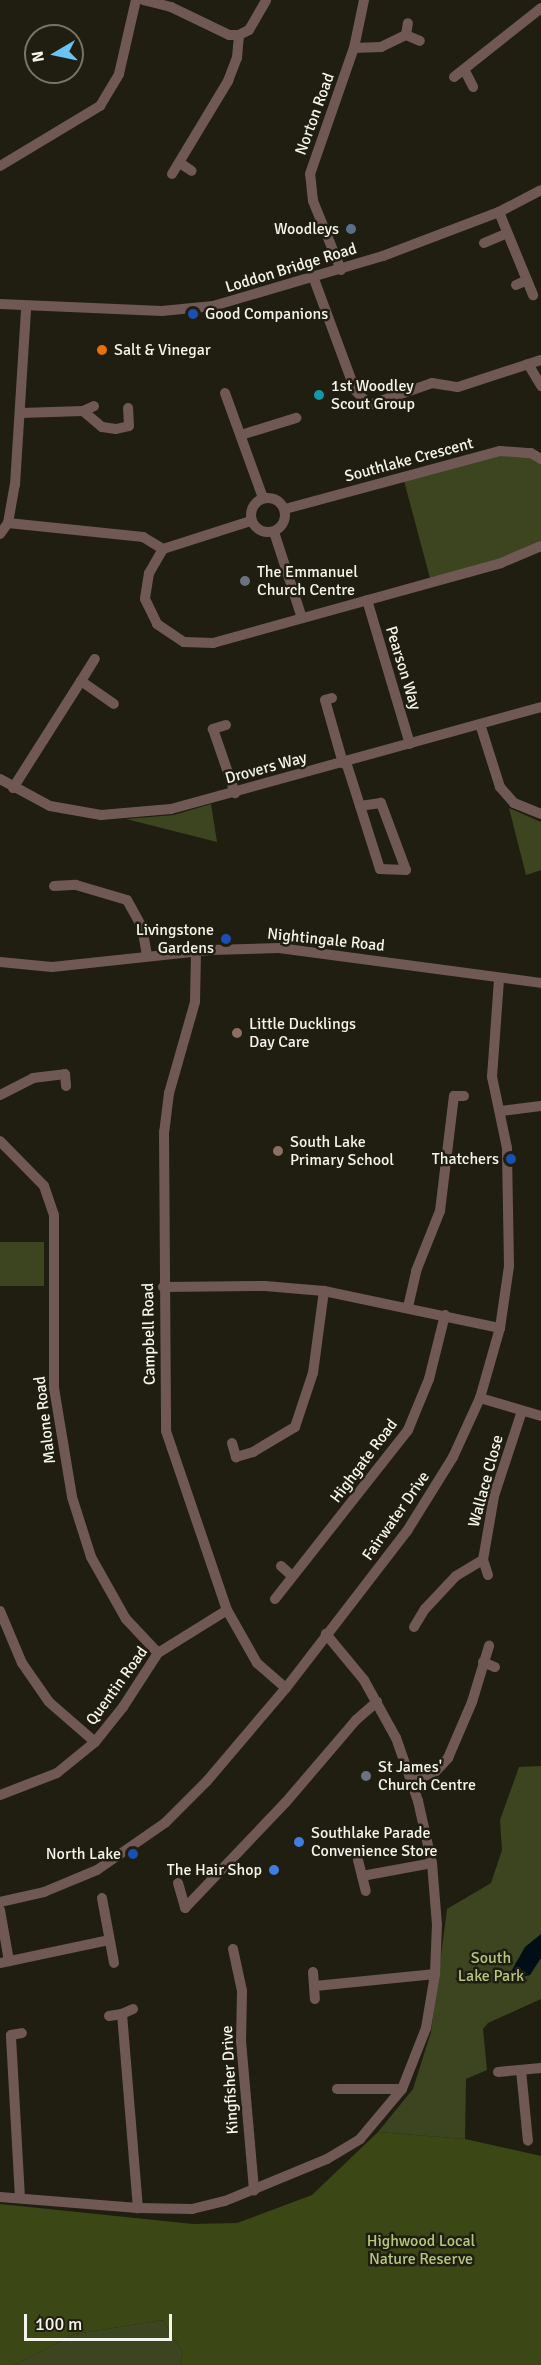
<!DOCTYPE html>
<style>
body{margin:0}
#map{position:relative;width:541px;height:2365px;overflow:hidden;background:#201e11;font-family:Signika,sans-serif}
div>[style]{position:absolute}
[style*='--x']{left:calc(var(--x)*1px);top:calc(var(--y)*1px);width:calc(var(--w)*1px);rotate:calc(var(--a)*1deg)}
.green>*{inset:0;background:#3c451f;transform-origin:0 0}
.forest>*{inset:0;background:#3c4716}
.water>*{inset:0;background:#010e16}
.minor>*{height:10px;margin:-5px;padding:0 5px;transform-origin:5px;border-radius:5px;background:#705855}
.minor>.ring{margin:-5px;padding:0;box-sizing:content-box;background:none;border:10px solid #705855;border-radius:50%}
.dots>*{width:16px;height:16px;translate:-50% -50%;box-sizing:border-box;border:3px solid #201e11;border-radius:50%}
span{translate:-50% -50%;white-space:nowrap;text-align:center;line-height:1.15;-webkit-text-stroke:5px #201e11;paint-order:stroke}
.street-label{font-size:16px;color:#f5f4eb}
.poi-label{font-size:16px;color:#f5f4eb}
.right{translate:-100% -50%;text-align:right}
.left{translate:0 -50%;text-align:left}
.park-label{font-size:16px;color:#b4c87c}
.north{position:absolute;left:24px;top:24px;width:60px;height:60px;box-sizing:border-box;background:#201e11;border:2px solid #757468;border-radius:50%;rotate:261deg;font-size:16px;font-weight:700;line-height:24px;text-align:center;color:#f5f4eb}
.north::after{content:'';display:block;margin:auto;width:21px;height:27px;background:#6ac3f1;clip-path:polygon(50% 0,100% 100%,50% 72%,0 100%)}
.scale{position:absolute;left:24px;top:2314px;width:148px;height:27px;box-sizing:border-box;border:3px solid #f5f4eb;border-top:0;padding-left:8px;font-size:18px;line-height:21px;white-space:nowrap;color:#f5f4eb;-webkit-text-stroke:4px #201e11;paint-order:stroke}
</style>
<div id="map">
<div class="green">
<i style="clip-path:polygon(500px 451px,541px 459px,541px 546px,431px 582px,403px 477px)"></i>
<i style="clip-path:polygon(211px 804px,217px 842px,126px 819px,174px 815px)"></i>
<i style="clip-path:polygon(509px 808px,541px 822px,541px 870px,526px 875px)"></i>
<i style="left:0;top:1242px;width:44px;height:44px"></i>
<i style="clip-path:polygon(541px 1766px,541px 1999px,488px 2023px,483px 2029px,487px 2070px,466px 2079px,465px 2139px,378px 2132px,413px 2089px,431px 2032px,447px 1909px,491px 1883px,502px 1850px,500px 1820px,519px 1767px)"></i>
<i style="clip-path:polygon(163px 2320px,183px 2353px,180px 2365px,14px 2365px,75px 2334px)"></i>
</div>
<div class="forest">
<i style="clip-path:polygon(378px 2132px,465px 2139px,541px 2156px,541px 2365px,180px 2365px,183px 2353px,163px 2320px,75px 2334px,14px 2365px,0 2365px,0 2204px,193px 2224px,237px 2223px,312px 2195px)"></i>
</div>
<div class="water">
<i style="clip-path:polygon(541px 1934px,541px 1958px,530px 1975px,519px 1978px,512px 1970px,525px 1947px)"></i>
</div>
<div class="minor">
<i style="--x:143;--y:0;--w:29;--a:14"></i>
<i style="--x:171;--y:7;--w:64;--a:25.8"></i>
<i style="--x:229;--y:35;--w:10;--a:0"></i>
<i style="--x:239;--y:35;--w:11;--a:-27"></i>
<i style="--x:249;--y:30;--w:34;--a:-60"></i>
<i style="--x:406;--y:35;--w:12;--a:-81"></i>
<i style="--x:354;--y:48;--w:27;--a:-2"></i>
<i style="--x:381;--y:47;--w:28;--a:-26"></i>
<i style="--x:406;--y:35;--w:15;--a:23"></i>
<i style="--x:465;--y:71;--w:18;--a:63"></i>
<i style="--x:454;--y:77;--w:111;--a:-38.4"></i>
<i style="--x:180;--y:163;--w:14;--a:34"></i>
<i style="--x:0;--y:166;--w:117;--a:-31"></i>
<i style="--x:100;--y:106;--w:37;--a:-59"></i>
<i style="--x:119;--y:74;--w:76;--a:-77.1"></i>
<i style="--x:172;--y:174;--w:109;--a:-58.9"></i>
<i style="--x:228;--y:81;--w:25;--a:-69"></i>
<i style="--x:237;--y:58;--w:23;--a:-85"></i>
<i style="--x:499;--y:212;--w:90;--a:67.7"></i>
<i style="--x:484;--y:243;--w:25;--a:-23"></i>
<i style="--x:341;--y:270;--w:74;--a:-112.1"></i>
<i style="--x:313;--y:201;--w:27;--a:-96"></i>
<i style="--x:310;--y:174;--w:133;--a:-70.8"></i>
<i style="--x:354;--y:48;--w:49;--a:-78.2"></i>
<i style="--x:314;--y:279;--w:118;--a:69.7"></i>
<i style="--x:355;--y:390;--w:21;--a:47"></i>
<i style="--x:369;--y:405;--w:67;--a:-19.2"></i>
<i style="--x:432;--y:383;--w:26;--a:9"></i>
<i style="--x:458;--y:387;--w:87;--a:-18"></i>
<i style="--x:516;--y:285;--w:12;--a:-24"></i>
<i style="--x:0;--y:304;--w:162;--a:2.5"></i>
<i style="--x:162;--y:311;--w:51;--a:-5.6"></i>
<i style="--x:213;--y:306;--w:177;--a:-16.4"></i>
<i style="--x:383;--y:256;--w:124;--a:-20.8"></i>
<i style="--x:499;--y:212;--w:47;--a:-27.6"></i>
<i style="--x:528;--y:364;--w:26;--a:59"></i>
<i style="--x:225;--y:393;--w:112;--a:70.1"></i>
<i style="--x:83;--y:411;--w:12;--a:-24"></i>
<i style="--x:21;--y:413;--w:62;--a:-1.8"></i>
<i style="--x:83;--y:411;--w:25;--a:40"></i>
<i style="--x:102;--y:427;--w:14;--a:8"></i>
<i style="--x:116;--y:429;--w:13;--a:-13"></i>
<i style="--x:129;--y:426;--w:18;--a:-93"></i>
<i style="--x:241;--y:435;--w:58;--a:-17.2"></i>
<i class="ring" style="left:251px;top:498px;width:24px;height:24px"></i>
<i style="--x:285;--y:509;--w:223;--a:-15.1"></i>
<i style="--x:500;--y:451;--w:31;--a:4"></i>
<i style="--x:531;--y:453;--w:12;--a:31"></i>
<i style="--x:8;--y:523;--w:136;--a:5.9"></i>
<i style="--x:143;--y:537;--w:23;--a:31"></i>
<i style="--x:163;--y:549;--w:92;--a:-17.7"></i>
<i style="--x:274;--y:532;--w:90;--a:72"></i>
<i style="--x:0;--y:534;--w:14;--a:-54"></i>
<i style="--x:8;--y:523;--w:39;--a:-80"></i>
<i style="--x:15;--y:485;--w:177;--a:-86.4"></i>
<i style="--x:163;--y:549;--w:28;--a:120"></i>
<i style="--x:149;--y:573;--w:26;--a:99"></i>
<i style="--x:145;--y:599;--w:28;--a:64"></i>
<i style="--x:157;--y:624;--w:32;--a:34"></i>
<i style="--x:184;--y:642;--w:29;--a:2"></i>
<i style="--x:213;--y:643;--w:299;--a:-15.5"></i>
<i style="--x:501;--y:563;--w:43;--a:-23"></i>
<i style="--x:367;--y:600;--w:150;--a:73.4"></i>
<i style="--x:81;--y:681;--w:26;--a:-58"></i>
<i style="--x:332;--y:698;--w:7;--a:164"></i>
<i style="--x:325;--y:700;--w:66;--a:74.1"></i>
<i style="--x:480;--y:724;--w:66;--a:72.4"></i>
<i style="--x:500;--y:787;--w:21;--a:49"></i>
<i style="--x:514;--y:803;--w:29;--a:22"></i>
<i style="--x:226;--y:725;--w:14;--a:163"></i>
<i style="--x:213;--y:729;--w:68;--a:71"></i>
<i style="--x:346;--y:762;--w:46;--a:72.3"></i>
<i style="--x:360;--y:806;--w:66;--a:72.4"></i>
<i style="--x:380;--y:869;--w:26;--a:2"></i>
<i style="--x:406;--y:870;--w:72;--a:-110.5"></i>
<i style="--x:381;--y:803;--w:21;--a:172"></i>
<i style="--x:0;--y:779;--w:57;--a:28.4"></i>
<i style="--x:50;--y:806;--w:52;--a:10"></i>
<i style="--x:101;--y:815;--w:70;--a:-4.9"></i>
<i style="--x:171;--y:809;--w:384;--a:-15.4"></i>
<i style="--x:13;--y:788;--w:127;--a:-57.6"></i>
<i style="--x:81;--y:681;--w:40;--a:34.9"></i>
<i style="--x:54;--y:886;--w:22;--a:-3"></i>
<i style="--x:76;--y:885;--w:53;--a:16.4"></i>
<i style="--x:127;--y:900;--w:31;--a:61"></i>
<i style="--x:142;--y:927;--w:29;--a:80"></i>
<i style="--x:196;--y:953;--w:49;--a:91.2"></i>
<i style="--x:195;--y:1002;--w:95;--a:105.9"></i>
<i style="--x:169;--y:1093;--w:39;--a:97"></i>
<i style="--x:164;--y:1132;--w:299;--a:89.6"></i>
<i style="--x:166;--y:1431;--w:189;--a:71.2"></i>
<i style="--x:227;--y:1610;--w:61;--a:60.5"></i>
<i style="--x:257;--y:1663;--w:38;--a:41"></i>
<i style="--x:0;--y:962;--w:52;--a:5.5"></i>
<i style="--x:52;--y:967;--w:159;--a:-6.1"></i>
<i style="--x:210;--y:950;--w:69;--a:-1.7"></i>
<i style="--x:279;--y:948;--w:264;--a:7.6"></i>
<i style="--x:0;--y:1095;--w:37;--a:-27"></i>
<i style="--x:33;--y:1078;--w:32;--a:-7"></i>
<i style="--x:65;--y:1074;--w:12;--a:85"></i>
<i style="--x:501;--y:1111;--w:40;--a:-7.1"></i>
<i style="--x:0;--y:1141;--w:63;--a:45.6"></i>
<i style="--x:44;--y:1186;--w:31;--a:71"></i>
<i style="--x:54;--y:1215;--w:173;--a:90"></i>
<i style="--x:54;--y:1388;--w:110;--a:80.6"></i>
<i style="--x:72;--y:1497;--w:63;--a:72.4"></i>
<i style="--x:91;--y:1557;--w:71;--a:60.6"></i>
<i style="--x:126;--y:1619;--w:47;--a:46.7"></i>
<i style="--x:163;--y:1287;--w:102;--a:-0.6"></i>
<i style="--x:265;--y:1286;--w:59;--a:4.8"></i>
<i style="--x:324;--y:1291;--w:180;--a:11.9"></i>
<i style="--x:408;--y:1307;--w:37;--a:-77"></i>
<i style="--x:416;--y:1271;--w:65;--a:-68.2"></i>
<i style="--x:440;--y:1211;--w:116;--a:-83.1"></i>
<i style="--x:454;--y:1096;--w:10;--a:0"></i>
<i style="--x:480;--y:1398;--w:64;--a:16.4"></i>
<i style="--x:232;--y:1443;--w:15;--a:74"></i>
<i style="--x:236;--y:1457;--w:18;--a:-16"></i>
<i style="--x:253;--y:1452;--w:49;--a:-30.8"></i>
<i style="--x:295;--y:1427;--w:57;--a:-71.6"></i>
<i style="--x:313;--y:1373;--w:83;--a:-82.4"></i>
<i style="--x:281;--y:1566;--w:15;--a:42"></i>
<i style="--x:488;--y:1575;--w:16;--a:-108"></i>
<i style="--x:483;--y:1560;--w:65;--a:-80.2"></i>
<i style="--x:494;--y:1496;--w:89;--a:-71.8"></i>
<i style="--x:275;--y:1599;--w:215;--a:-51.8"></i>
<i style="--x:408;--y:1430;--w:55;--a:-67.6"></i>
<i style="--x:429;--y:1379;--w:66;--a:-76"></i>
<i style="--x:0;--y:1611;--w:56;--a:67.1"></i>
<i style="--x:22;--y:1663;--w:47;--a:55.3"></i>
<i style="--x:49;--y:1702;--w:61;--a:41"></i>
<i style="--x:414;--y:1627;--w:21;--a:-59"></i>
<i style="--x:425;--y:1609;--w:45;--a:-46.8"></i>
<i style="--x:456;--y:1576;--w:31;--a:-31"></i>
<i style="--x:483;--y:1662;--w:13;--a:23"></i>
<i style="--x:412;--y:1782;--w:26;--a:-25"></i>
<i style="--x:436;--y:1771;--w:18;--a:-47"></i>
<i style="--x:448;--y:1758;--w:61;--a:-66.8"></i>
<i style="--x:472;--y:1702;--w:59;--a:-73.1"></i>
<i style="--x:0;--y:1795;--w:61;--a:-21.1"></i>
<i style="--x:57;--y:1773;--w:49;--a:-39.2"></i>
<i style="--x:95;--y:1742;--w:45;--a:-51.3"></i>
<i style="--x:123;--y:1707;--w:64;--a:-57.1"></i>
<i style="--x:158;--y:1653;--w:81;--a:-31.9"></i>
<i style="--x:358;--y:1860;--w:32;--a:76"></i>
<i style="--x:362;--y:1876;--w:71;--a:-10.5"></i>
<i style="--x:178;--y:1883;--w:26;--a:74"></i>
<i style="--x:185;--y:1908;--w:146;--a:-46.4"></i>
<i style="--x:286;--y:1802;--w:108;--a:-49.5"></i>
<i style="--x:356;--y:1720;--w:28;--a:-41"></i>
<i style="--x:102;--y:1898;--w:66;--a:79.5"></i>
<i style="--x:0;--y:1902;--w:45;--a:-12.8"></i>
<i style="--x:44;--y:1892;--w:57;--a:-22.5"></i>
<i style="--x:97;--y:1870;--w:83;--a:-34.7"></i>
<i style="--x:165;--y:1823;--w:59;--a:-45"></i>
<i style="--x:207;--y:1781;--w:122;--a:-49.7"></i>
<i style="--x:286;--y:1688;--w:198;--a:-52.4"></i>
<i style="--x:407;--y:1531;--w:87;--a:-58.1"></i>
<i style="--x:453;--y:1457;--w:65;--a:-65.4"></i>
<i style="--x:480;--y:1398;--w:73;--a:-74.1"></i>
<i style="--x:500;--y:1328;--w:63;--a:-81.7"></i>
<i style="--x:509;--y:1266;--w:118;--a:-91"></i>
<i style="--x:507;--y:1148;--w:73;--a:-101.9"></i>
<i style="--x:492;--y:1077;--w:98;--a:-85.9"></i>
<i style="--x:0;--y:1910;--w:52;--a:80"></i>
<i style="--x:233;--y:1949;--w:43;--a:77.9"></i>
<i style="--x:242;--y:1991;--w:50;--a:91.1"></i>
<i style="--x:241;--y:2041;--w:150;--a:85"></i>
<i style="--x:0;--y:1963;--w:111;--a:-11.9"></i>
<i style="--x:313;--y:1972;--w:27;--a:86"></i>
<i style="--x:315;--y:1986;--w:121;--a:-5.7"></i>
<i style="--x:133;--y:2009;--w:12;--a:156"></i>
<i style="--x:122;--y:2014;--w:195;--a:85.3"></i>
<i style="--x:109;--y:2016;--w:13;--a:-9"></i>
<i style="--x:521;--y:2070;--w:71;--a:84.4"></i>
<i style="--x:498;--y:2072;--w:43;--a:-5.3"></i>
<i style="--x:337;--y:2089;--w:65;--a:0"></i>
<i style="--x:0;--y:2197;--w:138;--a:4.6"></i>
<i style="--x:138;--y:2208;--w:54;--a:1.1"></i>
<i style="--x:192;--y:2209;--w:34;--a:-14"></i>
<i style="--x:225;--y:2201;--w:110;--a:-22.4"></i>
<i style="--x:327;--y:2159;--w:39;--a:-31"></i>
<i style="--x:360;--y:2139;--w:65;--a:-50"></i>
<i style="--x:402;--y:2089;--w:66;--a:-68.5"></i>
<i style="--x:426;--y:2028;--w:55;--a:-80.5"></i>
<i style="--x:435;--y:1974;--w:49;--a:-87.7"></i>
<i style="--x:437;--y:1925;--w:62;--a:-94.6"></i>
<i style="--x:432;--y:1863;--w:64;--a:-102.7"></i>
<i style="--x:418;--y:1801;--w:67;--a:-109.2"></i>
<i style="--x:396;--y:1738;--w:66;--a:-118.9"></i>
<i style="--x:364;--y:1680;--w:60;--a:-129.6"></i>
<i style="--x:20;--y:2198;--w:163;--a:-93.2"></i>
<i style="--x:11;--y:2035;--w:11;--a:-10"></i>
</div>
<div class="dots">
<i style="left:351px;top:229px;background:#5c6f8a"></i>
<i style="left:193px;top:314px;background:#1a4fb4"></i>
<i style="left:102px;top:350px;background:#e8710a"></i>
<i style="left:319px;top:395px;background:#0f9aa8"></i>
<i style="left:245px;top:581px;background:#6b7280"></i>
<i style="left:226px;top:939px;background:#1a4fb4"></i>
<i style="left:237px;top:1033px;background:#8d6e63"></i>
<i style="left:278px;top:1151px;background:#8d6e63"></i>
<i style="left:511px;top:1159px;background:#1a4fb4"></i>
<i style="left:366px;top:1776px;background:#6b7280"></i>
<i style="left:299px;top:1842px;background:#3f7fe0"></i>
<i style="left:133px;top:1854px;background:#1a4fb4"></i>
<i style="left:274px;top:1870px;background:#3f7fe0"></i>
</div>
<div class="street-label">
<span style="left:315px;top:114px;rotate:-70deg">Norton Road</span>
<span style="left:291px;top:268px;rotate:-17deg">Loddon Bridge Road</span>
<span style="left:409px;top:460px;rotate:-15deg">Southlake Crescent</span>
<span style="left:403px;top:668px;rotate:73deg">Pearson Way</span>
<span style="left:266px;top:768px;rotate:-15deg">Drovers Way</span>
<span style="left:326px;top:940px;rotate:6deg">Nightingale Road</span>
<span style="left:149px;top:1334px;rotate:-91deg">Campbell Road</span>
<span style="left:45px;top:1420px;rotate:-97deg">Malone Road</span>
<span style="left:364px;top:1461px;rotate:-53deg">Highgate Road</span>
<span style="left:486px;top:1481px;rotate:-75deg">Wallace Close</span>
<span style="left:396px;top:1516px;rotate:-55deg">Fairwater Drive</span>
<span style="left:117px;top:1686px;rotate:-54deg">Quentin Road</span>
<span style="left:230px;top:2080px;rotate:-93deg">Kingfisher Drive</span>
</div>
<div class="poi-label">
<span class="right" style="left:339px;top:229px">Woodleys</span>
<span class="left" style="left:205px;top:314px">Good Companions</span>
<span class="left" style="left:114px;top:350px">Salt &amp; Vinegar</span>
<span class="left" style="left:331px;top:395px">1st Woodley<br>Scout Group</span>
<span class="left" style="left:257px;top:581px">The Emmanuel<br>Church Centre</span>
<span class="right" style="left:214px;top:939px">Livingstone<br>Gardens</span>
<span class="left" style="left:249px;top:1033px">Little Ducklings<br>Day Care</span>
<span class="left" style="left:290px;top:1151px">South Lake<br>Primary School</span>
<span class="right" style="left:499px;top:1159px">Thatchers</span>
<span class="left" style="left:378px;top:1776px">St James'<br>Church Centre</span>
<span class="left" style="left:311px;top:1842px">Southlake Parade<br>Convenience Store</span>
<span class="right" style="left:121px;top:1854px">North Lake</span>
<span class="right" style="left:262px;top:1870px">The Hair Shop</span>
</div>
<div class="park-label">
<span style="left:491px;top:1967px">South<br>Lake Park</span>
<span style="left:421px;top:2250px">Highwood Local<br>Nature Reserve</span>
</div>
<div class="north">N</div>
<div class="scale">100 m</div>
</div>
